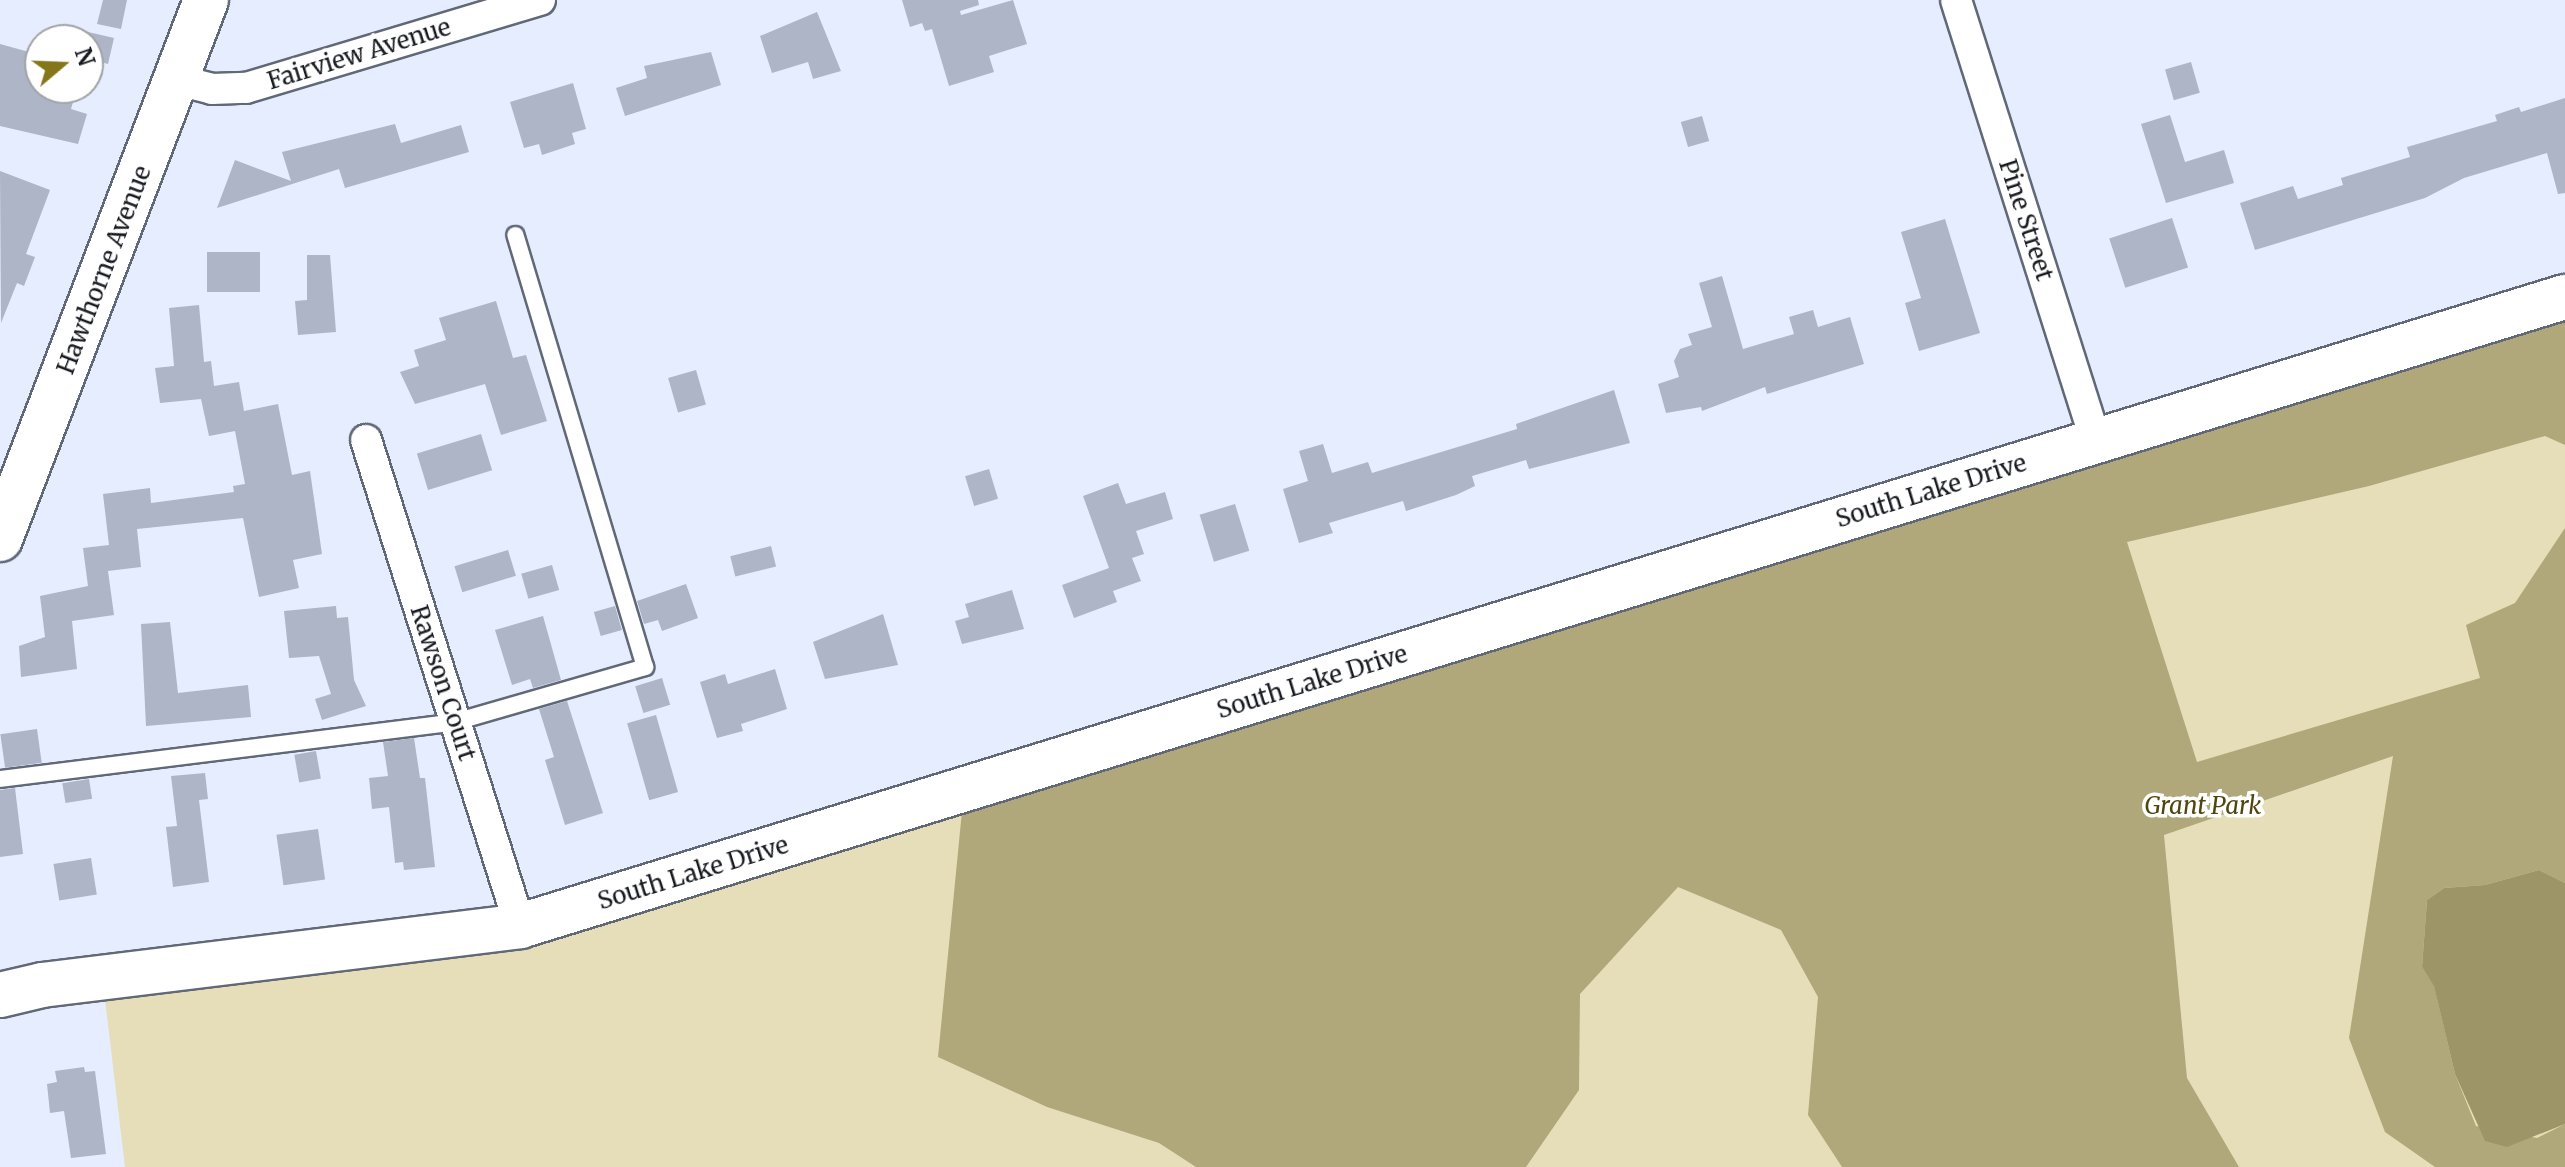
<!DOCTYPE html>
<style>
body{margin:0}
#map{position:relative;width:2565px;height:1167px;overflow:hidden;background:#e5edff;font-family:Merriweather,serif}
div>[style]{position:absolute}
[style*='--x']{left:calc(var(--x)*1px);top:calc(var(--y)*1px);width:calc(var(--w)*1px);rotate:calc(var(--a)*1deg)}
.green>*{inset:0;background:#e5deb8}
.forest>*{inset:0;background:#b0a77a}
.water>*{inset:0;background:#9d9568}
.building>*{inset:0;background:#adb5c6;transform-origin:0 0}
.roads{filter:drop-shadow(2px 0 #616877) drop-shadow(-2px 0 #616877) drop-shadow(0 2px #616877) drop-shadow(0 -2px #616877)}
.lane>*{height:16px;margin:-8px;padding:0 8px;transform-origin:8px;border-radius:8px;background:#fff}
.street>*{height:30px;margin:-15px;padding:0 15px;transform-origin:15px;border-radius:15px;background:#fff}
.secondary>*{height:44px;margin:-22px;padding:0 22px;transform-origin:22px;border-radius:22px;background:#fff}
span{translate:-50% -50%;white-space:nowrap;text-align:center;line-height:1.15;-webkit-text-stroke:7px #fff;paint-order:stroke}
.street-label{font-size:24px;color:#171a20}
.park-label{font-size:24px;color:#4f450d;font-style:italic}
.north{position:absolute;left:24px;top:24px;width:80px;height:80px;box-sizing:border-box;background:#fff;border:2px solid #a2a3a6;border-radius:50%;rotate:71deg;font-size:22px;font-weight:700;line-height:32px;text-align:center;color:#171a20}
.north::after{content:'';display:block;margin:auto;width:28px;height:36px;background:#86761a;clip-path:polygon(50% 0,100% 100%,50% 72%,0 100%)}
</style>
<div id="map">
<div class="green">
<i style="clip-path:polygon(2565px 318px,2565px 1167px,125px 1167px,105px 999px,538px 942px)"></i>
</div>
<div class="forest">
<i style="clip-path:polygon(2565px 318px,2565px 445px,2545px 436px,2369px 486px,2127px 542px,2197px 762px,2480px 678px,2466px 625px,2515px 603px,2565px 528px,2565px 883px,2539px 870px,2485px 885px,2444px 888px,2427px 900px,2422px 967px,2434px 985px,2455px 1074px,2476px 1126px,2537px 1138px,2565px 1124px,2565px 1167px,2435px 1167px,2385px 1132px,2349px 1038px,2393px 756px,2164px 835px,2187px 1078px,2239px 1167px,1842px 1167px,1808px 1115px,1818px 997px,1781px 930px,1678px 887px,1580px 994px,1579px 1090px,1526px 1167px,1196px 1167px,1159px 1143px,1047px 1107px,938px 1057px,962px 811px)"></i>
</div>
<div class="water">
<i style="clip-path:polygon(2539px 870px,2565px 883px,2565px 1124px,2507px 1147px,2485px 1141px,2455px 1074px,2434px 986px,2422px 967px,2427px 900px,2444px 888px,2485px 885px)"></i>
</div>
<div class="building">
<i style="clip-path:polygon(103px 0,127px 0,121px 29px,97px 24px)"></i>
<i style="clip-path:polygon(902px 0,978px 0,979px 5px,960px 11px,961px 15px,1013px 0,1027px 44px,989px 56px,994px 72px,949px 86px,932px 29px,925px 31px,922px 23px,910px 27px)"></i>
<i style="clip-path:polygon(817px 12px,841px 71px,813px 79px,808px 62px,772px 73px,760px 36px)"></i>
<i style="clip-path:polygon(88px 32px,114px 38px,108px 64px,88px 59px)"></i>
<i style="clip-path:polygon(0 44px,40px 55px,40px 88px,77px 88px,71px 109px,87px 114px,78px 144px,0 126px)"></i>
<i style="clip-path:polygon(711px 52px,721px 85px,625px 116px,616px 88px,647px 78px,644px 66px)"></i>
<i style="left:2191px;top:62px;width:32px;height:27px;rotate:74deg"></i>
<i style="clip-path:polygon(573px 83px,586px 129px,572px 133px,575px 144px,542px 155px,539px 144px,524px 148px,510px 102px)"></i>
<i style="clip-path:polygon(2565px 98px,2565px 193px,2558px 194px,2547px 153px,2464px 178px,2425px 198px,2255px 250px,2240px 203px,2293px 186px,2298px 199px,2343px 185px,2341px 178px,2410px 157px,2407px 147px,2497px 121px,2495px 115px,2519px 107px,2521px 112px)"></i>
<i style="clip-path:polygon(2170px 115px,2185px 162px,2224px 150px,2234px 183px,2166px 203px,2141px 124px)"></i>
<i style="left:1702px;top:116px;width:26px;height:22px;rotate:74deg"></i>
<i style="clip-path:polygon(395px 124px,401px 143px,461px 125px,469px 152px,345px 188px,339px 169px,217px 208px,235px 160px,291px 181px,282px 152px)"></i>
<i style="clip-path:polygon(0 171px,50px 190px,26px 254px,35px 257px,24px 286px,17px 283px,1px 323px)"></i>
<i style="left:2172px;top:218px;width:52px;height:66px;rotate:72deg"></i>
<i style="clip-path:polygon(1945px 219px,1980px 333px,1919px 351px,1905px 303px,1921px 298px,1901px 232px)"></i>
<i style="left:207px;top:252px;width:53px;height:40px"></i>
<i style="clip-path:polygon(307px 255px,330px 255px,336px 332px,298px 335px,295px 301px,307px 300px)"></i>
<i style="clip-path:polygon(1722px 276px,1743px 349px,1794px 334px,1789px 317px,1813px 310px,1818px 327px,1850px 317px,1864px 364px,1767px 394px,1765px 387px,1702px 411px,1701px 407px,1666px 413px,1658px 384px,1679px 377px,1674px 361px,1680px 349px,1692px 345px,1688px 334px,1712px 327px,1699px 283px)"></i>
<i style="clip-path:polygon(496px 301px,513px 358px,526px 355px,547px 421px,501px 435px,485px 384px,415px 404px,400px 372px,419px 366px,414px 350px,446px 340px,439px 318px)"></i>
<i style="clip-path:polygon(199px 305px,204px 362px,211px 361px,214px 386px,239px 382px,244px 411px,278px 404px,292px 475px,310px 471px,322px 554px,293px 560px,299px 588px,259px 597px,243px 518px,137px 529px,141px 567px,108px 571px,114px 615px,72px 621px,77px 669px,21px 677px,19px 646px,45px 637px,40px 596px,88px 586px,83px 548px,109px 545px,103px 494px,150px 488px,151px 503px,234px 492px,233px 486px,245px 484px,235px 431px,209px 436px,201px 399px,160px 403px,155px 368px,174px 366px,169px 308px)"></i>
<i style="left:696px;top:370px;width:36px;height:29px;rotate:74deg"></i>
<i style="clip-path:polygon(1614px 390px,1630px 443px,1529px 469px,1526px 460px,1472px 476px,1475px 486px,1456px 495px,1406px 511px,1403px 501px,1329px 523px,1333px 533px,1299px 543px,1283px 489px,1308px 481px,1299px 451px,1323px 444px,1332px 473px,1368px 462px,1372px 473px,1517px 429px,1516px 424px)"></i>
<i style="left:481px;top:434px;width:38px;height:67px;rotate:73deg"></i>
<i style="left:989px;top:469px;width:31px;height:25px;rotate:73deg"></i>
<i style="clip-path:polygon(1118px 483px,1126px 504px,1165px 492px,1173px 519px,1136px 531px,1144px 554px,1132px 558px,1141px 581px,1113px 591px,1117px 602px,1074px 618px,1062px 585px,1109px 568px,1083px 496px)"></i>
<i style="left:1235px;top:504px;width:49px;height:37px;rotate:73deg"></i>
<i style="left:771px;top:546px;width:21px;height:42px;rotate:76deg"></i>
<i style="left:508px;top:550px;width:27px;height:56px;rotate:73deg"></i>
<i style="left:552px;top:565px;width:26px;height:32px;rotate:74deg"></i>
<i style="clip-path:polygon(686px 584px,698px 618px,662px 631px,658px 620px,644px 624px,637px 601px)"></i>
<i style="clip-path:polygon(1012px 590px,1024px 629px,962px 644px,955px 621px,969px 617px,965px 604px)"></i>
<i style="clip-path:polygon(336px 606px,337px 618px,348px 617px,354px 680px,366px 706px,322px 720px,315px 699px,331px 694px,319px 656px,289px 658px,284px 611px)"></i>
<i style="left:615px;top:606px;width:25px;height:22px;rotate:74deg"></i>
<i style="clip-path:polygon(883px 614px,898px 665px,825px 679px,813px 642px)"></i>
<i style="clip-path:polygon(543px 616px,561px 680px,533px 688px,530px 679px,512px 685px,495px 630px)"></i>
<i style="clip-path:polygon(170px 622px,178px 693px,248px 685px,251px 717px,146px 726px,141px 624px)"></i>
<i style="clip-path:polygon(775px 669px,787px 709px,741px 724px,743px 731px,717px 738px,700px 682px,725px 674px,728px 684px)"></i>
<i style="left:662px;top:678px;width:28px;height:28px;rotate:73deg"></i>
<i style="clip-path:polygon(567px 701px,603px 813px,565px 825px,545px 760px,554px 757px,539px 709px)"></i>
<i style="left:656px;top:715px;width:80px;height:30px;rotate:74deg"></i>
<i style="left:37px;top:729px;width:34px;height:37px;rotate:82deg"></i>
<i style="clip-path:polygon(414px 738px,420px 778px,425px 778px,435px 867px,404px 870px,403px 862px,395px 863px,389px 807px,372px 809px,369px 778px,388px 776px,383px 742px)"></i>
<i style="left:316px;top:751px;width:28px;height:22px;rotate:80deg"></i>
<i style="clip-path:polygon(205px 773px,208px 799px,199px 800px,209px 882px,173px 887px,166px 827px,177px 826px,171px 776px)"></i>
<i style="left:89px;top:779px;width:20px;height:27px;rotate:81deg"></i>
<i style="clip-path:polygon(15px 788px,23px 854px,0 857px,0 790px)"></i>
<i style="left:318px;top:829px;width:51px;height:42px;rotate:82deg"></i>
<i style="left:91px;top:858px;width:37px;height:38px;rotate:81deg"></i>
<i style="clip-path:polygon(84px 1067px,85px 1072px,95px 1071px,106px 1154px,71px 1158px,64px 1111px,50px 1113px,47px 1084px,57px 1082px,55px 1071px)"></i>
</div>
<div class="roads">
<div class="lane">
<i style="--x:0;--y:779;--w:459;--a:-7.1"></i>
<i style="--x:455;--y:722;--w:198;--a:-16.1"></i>
<i style="--x:645;--y:667;--w:451;--a:-106.7"></i>
</div>
<div class="street">
<i style="--x:1956;--y:0;--w:463;--a:72.4"></i>
<i style="--x:177;--y:80;--w:36;--a:14"></i>
<i style="--x:212;--y:89;--w:34;--a:-2"></i>
<i style="--x:246;--y:88;--w:307;--a:-16.7"></i>
<i style="--x:366;--y:440;--w:510;--a:72.42"></i>
</div>
<div class="secondary">
<i style="--x:0;--y:539;--w:577;--a:-69.08"></i>
<i style="--x:0;--y:995;--w:43;--a:-13.4"></i>
<i style="--x:42;--y:985;--w:482;--a:-7"></i>
<i style="--x:520;--y:926;--w:2140;--a:-17.1"></i>
</div>
</div>
<div class="street-label">
<span style="left:359px;top:54px;rotate:-17deg">Fairview Avenue</span>
<span style="left:2026px;top:220px;rotate:72deg">Pine Street</span>
<span style="left:104px;top:270px;rotate:-69deg">Hawthorne Avenue</span>
<span style="left:1931px;top:491px;rotate:-17deg">South Lake Drive</span>
<span style="left:1312px;top:682px;rotate:-17deg">South Lake Drive</span>
<span style="left:443px;top:683px;rotate:72deg">Rawson Court</span>
<span style="left:693px;top:873px;rotate:-17deg">South Lake Drive</span>
</div>
<div class="park-label">
<span style="left:2203px;top:806px">Grant Park</span>
</div>
<div class="north">N</div>
</div>
